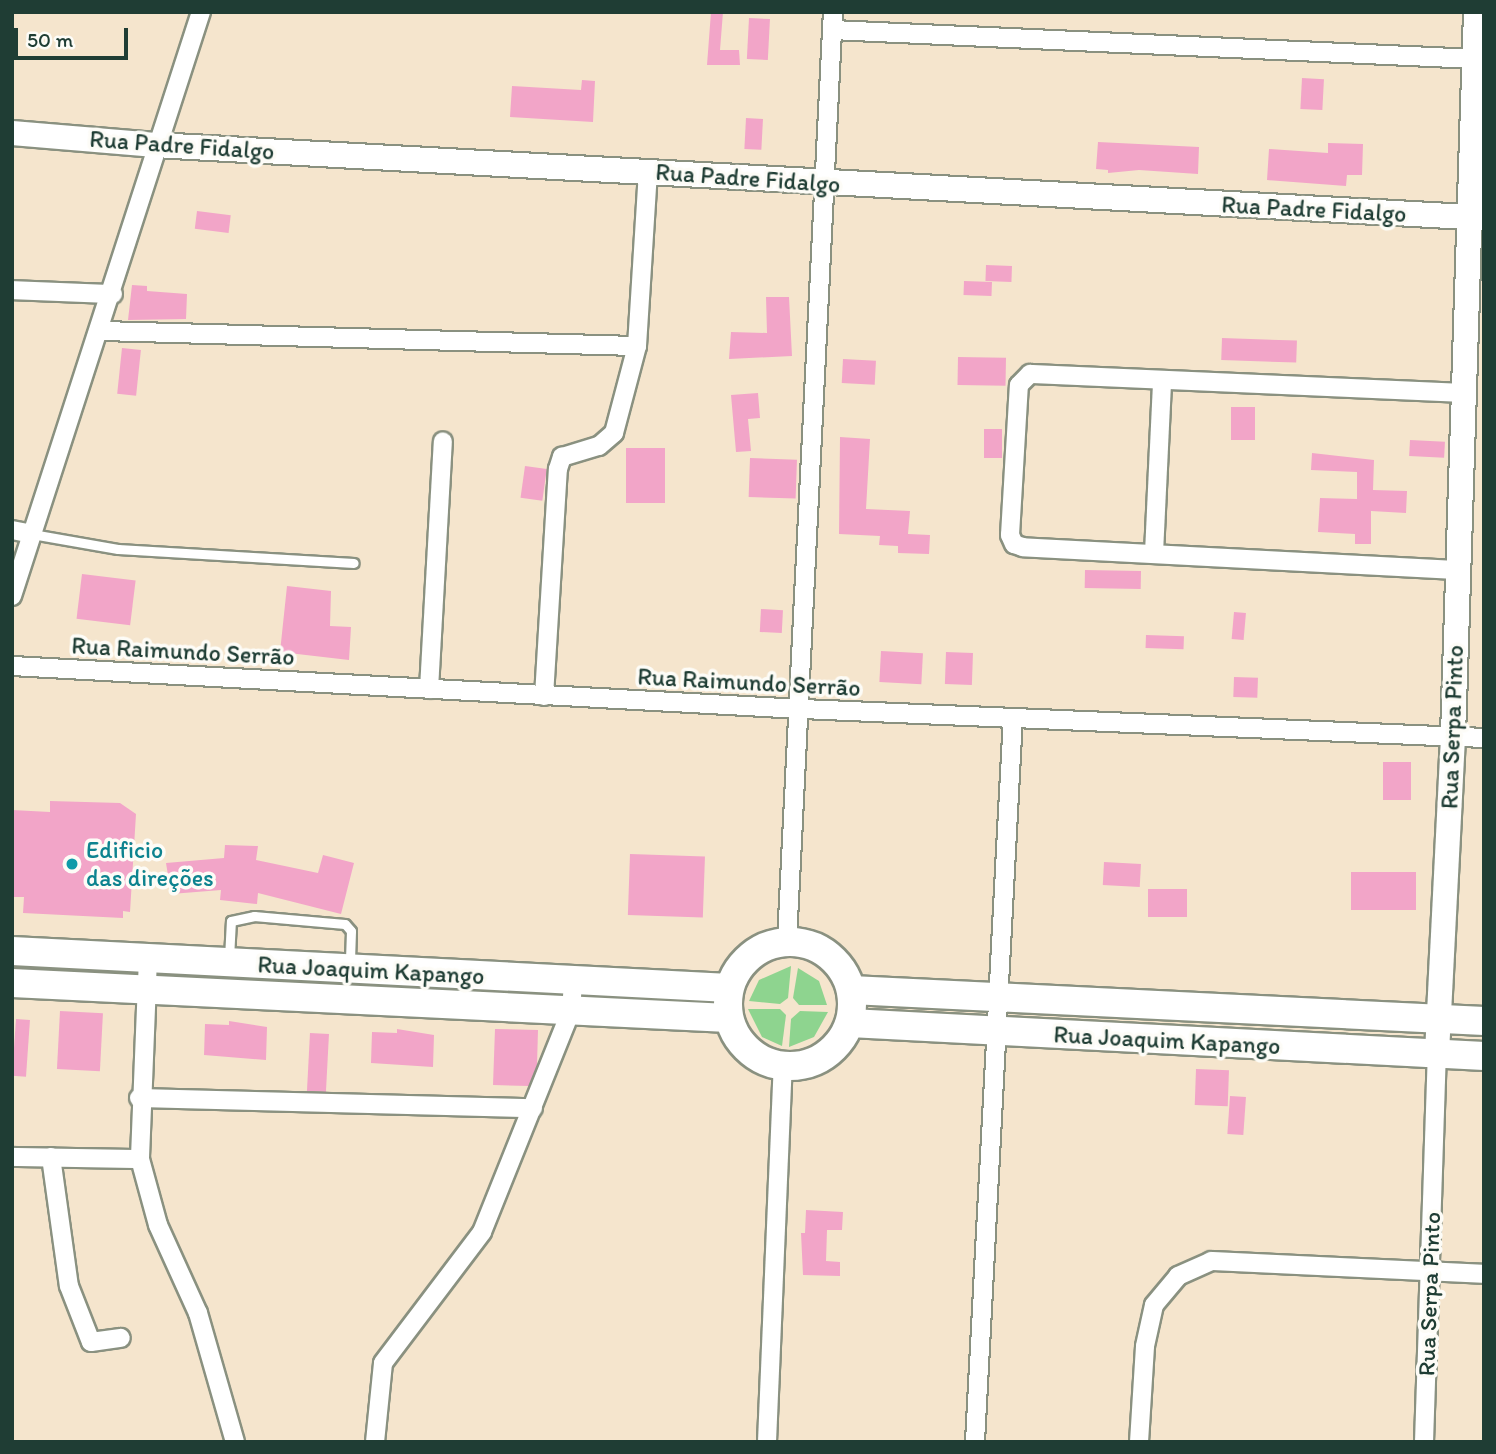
<!DOCTYPE html>
<meta charset="utf-8">
<style>
body{margin:0}
#map{position:relative;width:1496px;height:1454px;overflow:hidden;background:#f5e5cd;font-family:Itim,sans-serif}
div>[style]{position:absolute}
[style*='--x']{left:calc(var(--x)*1px);top:calc(var(--y)*1px);width:calc(var(--w)*1px);rotate:calc(var(--a)*1deg)}
.green>*{inset:0;background:#8ed48f}
.building>*{inset:0;background:#f2a5c8;transform-origin:0 0}
.roads{filter:drop-shadow(2px 0 #8a9180) drop-shadow(-2px 0 #8a9180) drop-shadow(0 2px #8a9180) drop-shadow(0 -2px #8a9180)}
.lane>*{height:9px;margin:-4.5px;padding:0 4.5px;transform-origin:4.5px;border-radius:4.5px;background:#fff}
.street>*{height:18px;margin:-9px;padding:0 9px;transform-origin:9px;border-radius:9px;background:#fff}
.secondary>*{height:24px;margin:-12px;padding:0 12px;transform-origin:12px;border-radius:12px;background:#fff}
.primary>*{height:28px;margin:-14px;padding:0 14px;transform-origin:14px;border-radius:14px;background:#fff}
.primary>.ring{margin:-14px;padding:0;box-sizing:content-box;background:none;border:28px solid #fff;border-radius:50%}
.dots>*{width:19px;height:19px;translate:-50% -50%;box-sizing:border-box;border:4px solid #fdfcf7;border-radius:50%}
span{translate:-50% -50%;white-space:nowrap;text-align:center;line-height:1.15;-webkit-text-stroke:7px #fdfcf7;paint-order:stroke}
.street-label{font-size:24px;color:#1f3d34}
.culture-label{font-size:24px;color:#0d838f}
.left{translate:0 -50%;text-align:left}
.frame{position:absolute;inset:0;border:14px solid #1f3d34;pointer-events:none}
.scale{position:absolute;left:14px;top:28px;width:114px;height:32px;box-sizing:border-box;border:4px solid #1f3d34;border-top:0;padding-left:9px;font-size:21px;line-height:24px;white-space:nowrap;color:#1f3d34;-webkit-text-stroke:5px #fdfcf7;paint-order:stroke}
</style>
<div id="map">
<div class="green">
<i style="clip-path:polygon(791px 966px,788px 998px,780px 1004px,749px 1001px,759px 980px)"></i>
<i style="clip-path:polygon(798px 968px,819px 981px,827px 1005px,799px 1005px,793px 998px)"></i>
<i style="clip-path:polygon(748px 1009px,780px 1009px,786px 1015px,782px 1046px,762px 1037px)"></i>
<i style="clip-path:polygon(800px 1011px,828px 1012px,814px 1037px,789px 1047px,791px 1019px)"></i>
</div>
<div class="building">
<i style="clip-path:polygon(711px 12px,723px 12px,720px 50px,739px 50px,740px 65px,707px 65px)"></i>
<i style="left:749px;top:18px;width:21px;height:41px;rotate:3deg"></i>
<i style="left:1302px;top:78px;width:22px;height:31px;rotate:3deg"></i>
<i style="clip-path:polygon(582px 80px,595px 81px,593px 122px,510px 117px,512px 86px,581px 90px)"></i>
<i style="left:746px;top:118px;width:17px;height:31px;rotate:3deg"></i>
<i style="clip-path:polygon(1098px 142px,1199px 147px,1198px 174px,1139px 170px,1108px 173px,1108px 170px,1096px 169px)"></i>
<i style="clip-path:polygon(1328px 143px,1363px 144px,1362px 175px,1347px 175px,1346px 186px,1267px 180px,1269px 149px,1328px 153px)"></i>
<i style="left:197px;top:211px;width:34px;height:18px;rotate:7deg"></i>
<i style="left:986px;top:265px;width:26px;height:16px;rotate:2deg"></i>
<i style="left:964px;top:281px;width:28px;height:14px;rotate:2deg"></i>
<i style="clip-path:polygon(132px 285px,147px 286px,147px 291px,187px 294px,186px 319px,128px 320px)"></i>
<i style="clip-path:polygon(766px 297px,789px 297px,792px 356px,729px 359px,731px 332px,767px 333px)"></i>
<i style="left:1222px;top:338px;width:75px;height:22px;rotate:2deg"></i>
<i style="left:122px;top:348px;width:19px;height:46px;rotate:6deg"></i>
<i style="left:958px;top:357px;width:48px;height:28px;rotate:1deg"></i>
<i style="left:843px;top:359px;width:33px;height:24px;rotate:3deg"></i>
<i style="clip-path:polygon(758px 393px,760px 418px,748px 419px,751px 451px,736px 452px,731px 395px)"></i>
<i style="left:1231px;top:407px;width:24px;height:33px"></i>
<i style="left:984px;top:429px;width:18px;height:29px"></i>
<i style="clip-path:polygon(840px 437px,870px 439px,866px 509px,910px 511px,908px 534px,930px 535px,929px 554px,898px 553px,898px 546px,879px 545px,880px 536px,839px 534px)"></i>
<i style="left:1410px;top:440px;width:35px;height:16px;rotate:3deg"></i>
<i style="left:626px;top:448px;width:39px;height:55px"></i>
<i style="clip-path:polygon(1312px 453px,1374px 460px,1373px 490px,1407px 491px,1406px 513px,1371px 511px,1371px 544px,1355px 544px,1355px 534px,1318px 532px,1320px 498px,1357px 499px,1357px 472px,1311px 470px)"></i>
<i style="left:750px;top:458px;width:47px;height:39px;rotate:2deg"></i>
<i style="left:525px;top:466px;width:22px;height:32px;rotate:8deg"></i>
<i style="left:1085px;top:570px;width:56px;height:18px;rotate:1deg"></i>
<i style="left:82px;top:574px;width:54px;height:45px;rotate:7deg"></i>
<i style="clip-path:polygon(287px 586px,331px 591px,330px 626px,351px 627px,349px 660px,280px 652px)"></i>
<i style="left:761px;top:609px;width:22px;height:23px;rotate:3deg"></i>
<i style="left:1234px;top:612px;width:12px;height:27px;rotate:5deg"></i>
<i style="left:1146px;top:635px;width:38px;height:13px;rotate:2deg"></i>
<i style="left:881px;top:651px;width:42px;height:31px;rotate:3deg"></i>
<i style="left:946px;top:652px;width:27px;height:32px;rotate:2deg"></i>
<i style="left:1234px;top:677px;width:24px;height:20px;rotate:2deg"></i>
<i style="left:1383px;top:762px;width:28px;height:38px"></i>
<i style="clip-path:polygon(50px 801px,120px 803px,136px 814px,130px 912px,123px 911px,123px 918px,23px 913px,24px 897px,12px 897px,12px 810px,50px 812px)"></i>
<i style="clip-path:polygon(225px 845px,258px 846px,256px 860px,318px 873px,323px 855px,354px 863px,341px 914px,258px 893px,257px 904px,220px 900px,221px 890px,171px 894px,166px 863px,224px 858px)"></i>
<i style="left:630px;top:854px;width:75px;height:61px;rotate:2deg"></i>
<i style="left:1104px;top:862px;width:37px;height:23px;rotate:3deg"></i>
<i style="left:1351px;top:872px;width:65px;height:38px"></i>
<i style="left:1148px;top:889px;width:39px;height:28px"></i>
<i style="left:60px;top:1011px;width:43px;height:58px;rotate:3deg"></i>
<i style="left:16px;top:1019px;width:14px;height:57px;rotate:4deg"></i>
<i style="clip-path:polygon(229px 1021px,267px 1027px,266px 1060px,204px 1055px,205px 1024px,229px 1025px)"></i>
<i style="clip-path:polygon(397px 1029px,434px 1035px,433px 1067px,371px 1063px,372px 1032px,397px 1033px)"></i>
<i style="clip-path:polygon(495px 1029px,538px 1030px,537px 1065px,529px 1086px,493px 1085px)"></i>
<i style="left:310px;top:1033px;width:19px;height:58px;rotate:3deg"></i>
<i style="left:1196px;top:1069px;width:33px;height:36px;rotate:2deg"></i>
<i style="left:1230px;top:1096px;width:16px;height:38px;rotate:4deg"></i>
<i style="clip-path:polygon(806px 1210px,843px 1212px,842px 1230px,827px 1230px,826px 1261px,840px 1262px,840px 1276px,803px 1275px,801px 1233px,805px 1233px)"></i>
</div>
<div class="roads">
<div class="lane">
<i style="--x:32;--y:534;--w:87;--a:9.9"></i>
<i style="--x:118;--y:549;--w:236;--a:3.4"></i>
<i style="--x:229;--y:958;--w:37;--a:-87"></i>
<i style="--x:231;--y:921;--w:24;--a:-12"></i>
<i style="--x:254;--y:916;--w:91;--a:5"></i>
<i style="--x:345;--y:924;--w:9;--a:49"></i>
<i style="--x:351;--y:931;--w:34;--a:92"></i>
</div>
<div class="street">
<i style="--x:832;--y:30;--w:644;--a:2.58"></i>
<i style="--x:12;--y:290;--w:101;--a:2.3"></i>
<i style="--x:102;--y:331;--w:535;--a:1.61"></i>
<i style="--x:12;--y:530;--w:20;--a:11"></i>
<i style="--x:1154;--y:553;--w:171;--a:-87.3"></i>
<i style="--x:1456;--y:570;--w:434;--a:-177"></i>
<i style="--x:1023;--y:547;--w:9;--a:-162"></i>
<i style="--x:1014;--y:544;--w:10;--a:-114"></i>
<i style="--x:1010;--y:535;--w:150;--a:-86.6"></i>
<i style="--x:1019;--y:385;--w:16;--a:-45"></i>
<i style="--x:1030;--y:374;--w:431;--a:2.5"></i>
<i style="--x:12;--y:596;--w:614;--a:-72.07"></i>
<i style="--x:12;--y:666;--w:791;--a:3.12"></i>
<i style="--x:802;--y:709;--w:683;--a:2.43"></i>
<i style="--x:429;--y:689;--w:248;--a:-86.8"></i>
<i style="--x:544;--y:696;--w:227;--a:-86.5"></i>
<i style="--x:558;--y:469;--w:13;--a:-72"></i>
<i style="--x:562;--y:457;--w:39;--a:-17"></i>
<i style="--x:599;--y:446;--w:20;--a:-41"></i>
<i style="--x:614;--y:433;--w:90;--a:-75.2"></i>
<i style="--x:637;--y:346;--w:174;--a:-86.4"></i>
<i style="--x:787;--y:941;--w:930;--a:-87.17"></i>
<i style="--x:148;--y:958;--w:201;--a:92.3"></i>
<i style="--x:140;--y:1159;--w:68;--a:74.7"></i>
<i style="--x:158;--y:1225;--w:97;--a:65.6"></i>
<i style="--x:198;--y:1313;--w:134;--a:74"></i>
<i style="--x:139;--y:1098;--w:394;--a:1.5"></i>
<i style="--x:12;--y:1157;--w:128;--a:0.9"></i>
<i style="--x:51;--y:1157;--w:130;--a:82.1"></i>
<i style="--x:69;--y:1286;--w:60;--a:68.6"></i>
<i style="--x:91;--y:1342;--w:30;--a:-8"></i>
<i style="--x:375;--y:1442;--w:79;--a:-84.2"></i>
<i style="--x:383;--y:1363;--w:164;--a:-52.9"></i>
<i style="--x:482;--y:1232;--w:238;--a:-68.1"></i>
<i style="--x:571;--y:1011;--w:31;--a:-86"></i>
<i style="--x:767;--y:1442;--w:375;--a:-87.6"></i>
<i style="--x:975;--y:1442;--w:725;--a:-87"></i>
<i style="--x:1139;--y:1442;--w:96;--a:-86.4"></i>
<i style="--x:1145;--y:1346;--w:42;--a:-77.6"></i>
<i style="--x:1154;--y:1305;--w:38;--a:-50"></i>
<i style="--x:1178;--y:1276;--w:36;--a:-24"></i>
<i style="--x:1211;--y:1261;--w:273;--a:2.7"></i>
<i style="--x:1424;--y:1442;--w:389;--a:-88.1"></i>
</div>
<div class="secondary">
<i style="--x:12;--y:133;--w:144;--a:4.8"></i>
<i style="--x:155;--y:145;--w:1331;--a:3.14"></i>
<i style="--x:1437;--y:1053;--w:317;--a:-87.1"></i>
<i style="--x:1453;--y:736;--w:724;--a:-88.18"></i>
</div>
<div class="primary">
<i class="ring" style="left:728px;top:942px;width:96px;height:96px"></i>
<i style="--x:12;--y:951;--w:718;--a:2.95"></i>
<i style="--x:12;--y:983;--w:717;--a:2.8"></i>
<i style="--x:851;--y:990;--w:634;--a:2.8"></i>
<i style="--x:850;--y:1023;--w:635;--a:2.98"></i>
</div>
</div>
<div class="dots">
<i style="left:72px;top:864px;background:#0f9aa8"></i>
</div>
<div class="street-label">
<span style="left:182px;top:145px;rotate:4deg">Rua Padre Fidalgo</span>
<span style="left:748px;top:178px;rotate:4deg">Rua Padre Fidalgo</span>
<span style="left:1314px;top:209px;rotate:3deg">Rua Padre Fidalgo</span>
<span style="left:183px;top:651px;rotate:3deg">Rua Raimundo Serrão</span>
<span style="left:749px;top:682px;rotate:3deg">Rua Raimundo Serrão</span>
<span style="left:1452px;top:727px;rotate:-88deg">Rua Serpa Pinto</span>
<span style="left:371px;top:970px;rotate:3deg">Rua Joaquim Kapango</span>
<span style="left:1167px;top:1040px;rotate:3deg">Rua Joaquim Kapango</span>
<span style="left:1429px;top:1294px;rotate:-88deg">Rua Serpa Pinto</span>
</div>
<div class="culture-label">
<span class="left" style="left:86px;top:864px">Edificio<br>das direções</span>
</div>
<div class="frame"></div>
<div class="scale">50 m</div>
</div>
